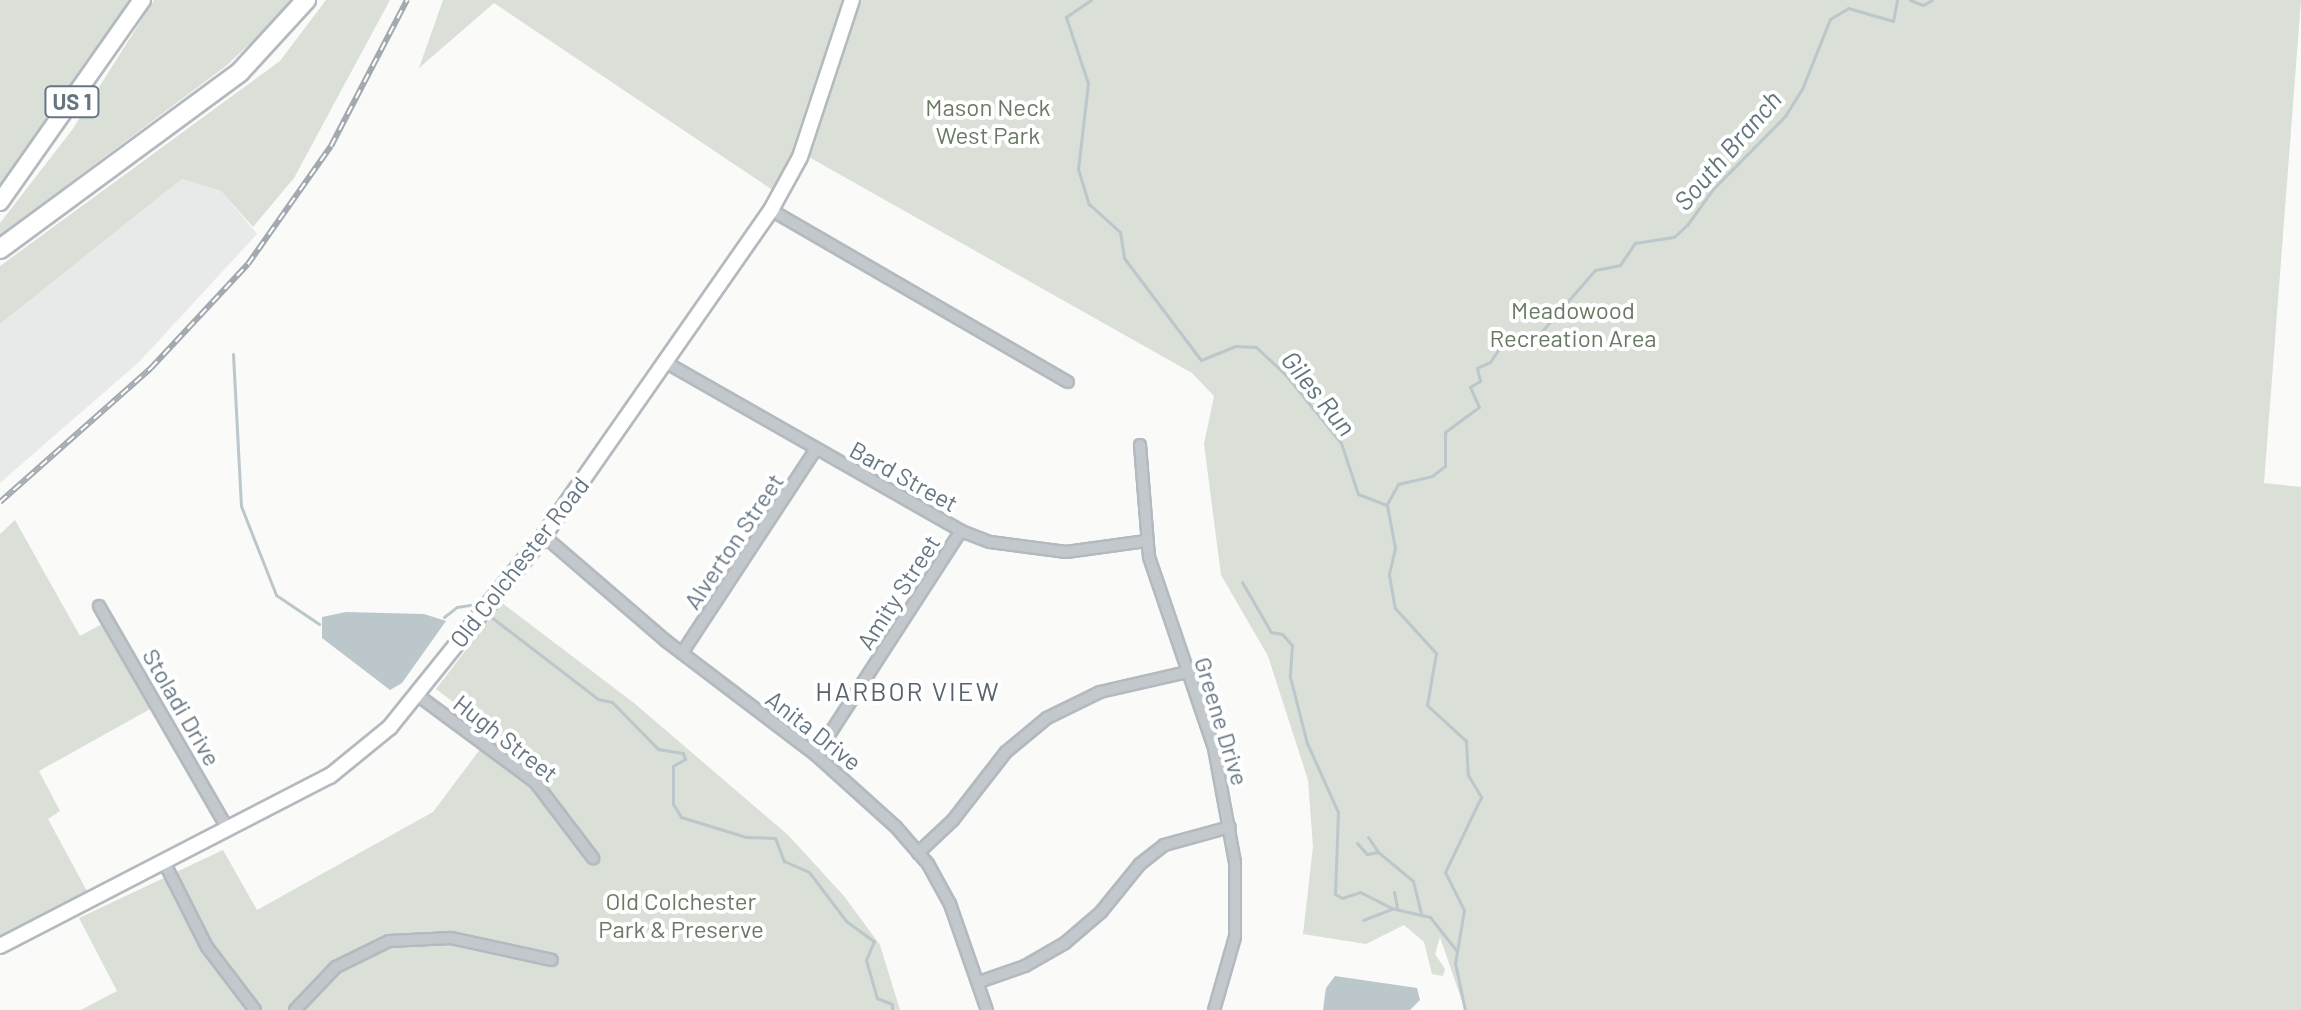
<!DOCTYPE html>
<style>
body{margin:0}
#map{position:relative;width:2301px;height:1010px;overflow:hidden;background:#fafaf8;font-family:Barlow,sans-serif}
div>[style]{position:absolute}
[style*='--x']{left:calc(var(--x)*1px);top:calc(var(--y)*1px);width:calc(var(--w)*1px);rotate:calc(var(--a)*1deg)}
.built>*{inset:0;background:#e8e9e9}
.green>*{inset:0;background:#dadfd7}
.water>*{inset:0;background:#bbc7cb}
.stream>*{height:3px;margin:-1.5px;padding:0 1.5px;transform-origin:1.5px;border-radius:1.5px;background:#bbc7cb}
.roads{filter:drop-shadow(2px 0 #b3babf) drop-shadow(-2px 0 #b3babf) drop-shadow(0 2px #b3babf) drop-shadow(0 -2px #b3babf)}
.street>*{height:10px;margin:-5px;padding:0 5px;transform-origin:5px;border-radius:5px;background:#c3c8cc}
.secondary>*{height:14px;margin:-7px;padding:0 7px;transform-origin:7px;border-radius:7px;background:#fff}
.primary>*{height:16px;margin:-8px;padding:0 8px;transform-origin:8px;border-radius:8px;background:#fff}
.highway>*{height:18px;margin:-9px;padding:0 9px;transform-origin:9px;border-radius:9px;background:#fff}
.rail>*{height:6px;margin-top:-3px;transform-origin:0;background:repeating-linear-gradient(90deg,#fff 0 9px,#a2aab0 0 18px);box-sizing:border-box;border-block:2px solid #a2aab0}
span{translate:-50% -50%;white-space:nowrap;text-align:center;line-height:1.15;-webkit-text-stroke:8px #fff;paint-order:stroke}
.shield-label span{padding:2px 6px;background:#fff;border:2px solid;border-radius:6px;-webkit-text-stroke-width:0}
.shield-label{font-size:22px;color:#657683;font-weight:700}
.park-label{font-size:24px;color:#687a64}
.street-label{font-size:24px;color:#657683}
.water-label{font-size:26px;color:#60757c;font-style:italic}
.neighbourhood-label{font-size:26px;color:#57646e;letter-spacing:2px}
</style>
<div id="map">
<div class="built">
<i style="clip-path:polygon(182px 179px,221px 191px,257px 234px,139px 362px,0 483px,0 324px)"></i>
</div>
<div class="green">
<i style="clip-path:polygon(0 0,135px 0,0 190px)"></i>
<i style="clip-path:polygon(154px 0,297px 0,226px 66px,0 235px,0 223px,72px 130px)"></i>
<i style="clip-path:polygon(326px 0,390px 0,294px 178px,253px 227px,221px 191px,182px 179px,0 324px,0 266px,280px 61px)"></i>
<i style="clip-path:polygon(443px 0,847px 0,797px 148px,774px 191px,494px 3px,419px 68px)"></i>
<i style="clip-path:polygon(859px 0,2301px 0,2264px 483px,2301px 487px,2301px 1010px,1465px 1010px,1440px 937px,1435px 954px,1445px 969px,1443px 976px,1432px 974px,1424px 942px,1404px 925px,1366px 944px,1303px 934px,1313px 847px,1308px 780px,1268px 656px,1221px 575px,1204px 444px,1214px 396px,1192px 373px,807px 156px)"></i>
<i style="clip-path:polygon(15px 520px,80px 636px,102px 624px,152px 708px,39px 771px,60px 811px,48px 819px,88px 893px,0 938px,0 534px)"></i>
<i style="clip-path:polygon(502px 603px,634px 703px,788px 835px,844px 896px,880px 945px,900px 1010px,81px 1010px,117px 991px,79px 918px,223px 850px,257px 910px,433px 812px,493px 732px,436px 689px)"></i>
</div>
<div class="water">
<i style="clip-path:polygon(346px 612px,424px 614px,446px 621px,402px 683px,390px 690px,322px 638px,322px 617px)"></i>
<i style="clip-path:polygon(1335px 976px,1417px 988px,1420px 1000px,1410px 1010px,1323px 1010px,1326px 988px)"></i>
</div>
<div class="stream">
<i style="--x:1091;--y:0;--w:30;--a:146"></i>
<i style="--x:1066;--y:17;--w:70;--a:71.6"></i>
<i style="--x:1088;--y:83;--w:87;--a:96.6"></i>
<i style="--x:1078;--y:169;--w:37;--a:73"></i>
<i style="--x:1089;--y:204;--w:42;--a:42.1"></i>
<i style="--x:1120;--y:232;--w:26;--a:81"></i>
<i style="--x:1124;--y:258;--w:128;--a:53"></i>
<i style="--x:1201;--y:360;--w:37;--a:-22"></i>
<i style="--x:1235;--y:346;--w:21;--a:3"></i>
<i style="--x:1256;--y:347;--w:40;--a:43"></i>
<i style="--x:1285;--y:374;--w:89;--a:50.9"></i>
<i style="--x:1341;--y:443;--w:54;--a:71.6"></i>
<i style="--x:1358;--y:494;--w:31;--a:21"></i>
<i style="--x:1387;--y:505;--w:44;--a:79.5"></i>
<i style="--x:1395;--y:548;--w:28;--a:103"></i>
<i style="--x:1389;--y:575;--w:34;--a:80"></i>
<i style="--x:1395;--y:608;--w:61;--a:47.7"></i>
<i style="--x:1436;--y:653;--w:53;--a:99.8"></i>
<i style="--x:1427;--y:705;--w:53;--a:42.7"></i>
<i style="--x:1466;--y:741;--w:34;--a:87"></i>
<i style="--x:1468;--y:775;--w:26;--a:59"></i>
<i style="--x:1481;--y:797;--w:83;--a:115.6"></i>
<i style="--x:1445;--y:872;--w:42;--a:63.4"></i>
<i style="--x:1464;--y:910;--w:54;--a:99.6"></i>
<i style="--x:1455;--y:963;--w:48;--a:78"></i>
<i style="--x:1910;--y:0;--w:14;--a:21"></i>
<i style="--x:1923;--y:5;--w:10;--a:-29"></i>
<i style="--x:233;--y:354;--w:152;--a:87"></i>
<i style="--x:241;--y:506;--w:96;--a:68.5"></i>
<i style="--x:276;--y:595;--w:52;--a:34"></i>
<i style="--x:1387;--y:504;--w:23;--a:-61"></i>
<i style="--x:1398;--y:484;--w:35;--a:-13"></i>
<i style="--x:1432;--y:476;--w:16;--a:-38"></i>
<i style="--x:1445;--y:466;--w:34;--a:-90"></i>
<i style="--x:1445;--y:432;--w:42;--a:-36.3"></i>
<i style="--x:1479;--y:407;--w:22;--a:-114"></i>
<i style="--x:1470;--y:387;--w:12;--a:-31"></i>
<i style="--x:1480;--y:381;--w:13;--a:-103"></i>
<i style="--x:1477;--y:368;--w:14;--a:-25"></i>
<i style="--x:1490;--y:362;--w:18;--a:-56"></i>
<i style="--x:1500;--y:347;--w:37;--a:-14"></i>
<i style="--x:1536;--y:338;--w:90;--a:-49.1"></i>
<i style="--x:1595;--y:270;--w:25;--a:-11"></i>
<i style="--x:1620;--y:265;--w:27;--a:-56"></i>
<i style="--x:1635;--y:243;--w:39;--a:-9"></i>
<i style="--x:1674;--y:237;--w:18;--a:-43"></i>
<i style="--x:1687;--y:225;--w:44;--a:-54.2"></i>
<i style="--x:1713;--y:189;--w:103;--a:-45.4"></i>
<i style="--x:1785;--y:116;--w:32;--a:-58"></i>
<i style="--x:1802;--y:89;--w:75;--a:-68.2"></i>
<i style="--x:1830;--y:19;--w:21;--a:-31"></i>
<i style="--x:1848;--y:8;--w:47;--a:16.1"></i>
<i style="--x:1893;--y:21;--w:21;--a:-79"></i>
<i style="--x:1242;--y:582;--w:58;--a:59.9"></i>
<i style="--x:1271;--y:632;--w:11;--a:10"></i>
<i style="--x:1282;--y:634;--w:15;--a:48"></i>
<i style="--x:1292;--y:645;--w:32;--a:94"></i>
<i style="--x:1290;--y:677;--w:68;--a:75.6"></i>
<i style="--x:1307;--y:743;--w:76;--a:65.8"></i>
<i style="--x:1338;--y:812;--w:82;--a:92.1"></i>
<i style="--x:1335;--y:894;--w:8;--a:30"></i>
<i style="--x:1342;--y:898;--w:19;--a:-18"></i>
<i style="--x:1360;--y:892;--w:35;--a:27"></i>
<i style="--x:1391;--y:908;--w:40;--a:13"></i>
<i style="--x:1430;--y:917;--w:42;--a:51.8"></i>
<i style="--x:486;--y:613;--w:141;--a:37.5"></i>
<i style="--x:598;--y:699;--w:14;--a:12"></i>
<i style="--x:612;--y:702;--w:66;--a:45.6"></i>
<i style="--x:658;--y:749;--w:25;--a:9"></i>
<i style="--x:683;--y:753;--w:6;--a:72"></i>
<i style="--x:685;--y:759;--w:14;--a:150"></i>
<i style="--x:673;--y:766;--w:38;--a:90"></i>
<i style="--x:673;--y:804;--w:15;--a:58"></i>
<i style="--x:681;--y:817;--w:68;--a:17.1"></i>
<i style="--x:746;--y:837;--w:29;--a:2"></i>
<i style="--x:775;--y:838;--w:25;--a:69"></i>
<i style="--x:784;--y:861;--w:27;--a:24"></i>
<i style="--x:809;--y:872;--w:61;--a:52.9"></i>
<i style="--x:846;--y:921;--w:34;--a:36"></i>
<i style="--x:874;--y:941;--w:21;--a:113"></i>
<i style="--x:866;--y:960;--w:40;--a:74"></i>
<i style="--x:877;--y:998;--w:16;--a:22"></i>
<i style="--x:892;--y:1004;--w:6;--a:90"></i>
<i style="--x:444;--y:617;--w:16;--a:-38"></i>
<i style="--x:457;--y:607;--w:20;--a:-9"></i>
<i style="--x:1368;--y:837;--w:18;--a:56"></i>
<i style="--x:1378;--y:852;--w:45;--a:39.6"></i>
<i style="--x:1413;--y:881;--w:33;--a:76"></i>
<i style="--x:1357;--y:843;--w:15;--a:48"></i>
<i style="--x:1367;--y:854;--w:11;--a:-10"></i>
<i style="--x:1394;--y:892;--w:15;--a:79"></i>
<i style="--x:1363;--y:920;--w:31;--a:-21"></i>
</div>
<div class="roads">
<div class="street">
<i style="--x:771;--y:210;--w:343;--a:30.1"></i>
<i style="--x:665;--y:362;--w:341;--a:29.7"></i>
<i style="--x:961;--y:531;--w:31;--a:21"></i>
<i style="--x:990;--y:542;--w:77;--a:7.5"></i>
<i style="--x:1066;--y:552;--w:81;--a:-7.8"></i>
<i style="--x:1140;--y:445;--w:112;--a:85.4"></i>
<i style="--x:1149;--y:557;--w:202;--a:71.2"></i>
<i style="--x:1214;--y:748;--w:116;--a:79.6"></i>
<i style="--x:1235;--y:862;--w:75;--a:90"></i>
<i style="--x:1235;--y:937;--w:76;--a:106"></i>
<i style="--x:544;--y:536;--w:161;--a:40.7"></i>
<i style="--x:666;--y:641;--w:188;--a:37.2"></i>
<i style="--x:816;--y:755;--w:108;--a:42"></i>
<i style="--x:896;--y:827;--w:49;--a:49.1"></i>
<i style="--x:928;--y:864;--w:46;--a:61.2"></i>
<i style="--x:950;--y:904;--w:112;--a:70.8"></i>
<i style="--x:99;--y:606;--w:258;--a:60"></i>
<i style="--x:682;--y:653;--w:244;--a:-56.7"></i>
<i style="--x:416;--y:694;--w:148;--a:36.5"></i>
<i style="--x:535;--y:782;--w:96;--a:52.7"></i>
<i style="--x:816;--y:755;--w:267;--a:-57.1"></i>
<i style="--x:918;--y:853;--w:48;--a:-43.3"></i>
<i style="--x:953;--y:820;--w:86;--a:-52.1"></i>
<i style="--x:1006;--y:752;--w:53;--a:-39.7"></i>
<i style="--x:1047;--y:718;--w:59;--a:-26.1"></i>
<i style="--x:1100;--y:692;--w:89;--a:-12.9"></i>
<i style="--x:164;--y:862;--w:95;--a:63.2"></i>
<i style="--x:207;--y:947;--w:79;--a:52.7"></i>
<i style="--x:979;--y:982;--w:49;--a:-19.2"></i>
<i style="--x:1025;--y:966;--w:46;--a:-29.9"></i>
<i style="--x:1065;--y:943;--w:48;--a:-40.7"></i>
<i style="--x:1101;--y:912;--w:62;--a:-50.9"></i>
<i style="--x:1140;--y:864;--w:31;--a:-38"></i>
<i style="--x:1164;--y:845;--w:68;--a:-15.3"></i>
<i style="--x:295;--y:1010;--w:59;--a:-46.4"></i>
<i style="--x:336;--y:967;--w:59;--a:-26.1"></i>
<i style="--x:389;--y:941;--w:62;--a:-2.8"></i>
<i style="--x:451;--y:938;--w:103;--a:12.3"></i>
</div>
<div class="secondary">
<i style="--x:0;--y:946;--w:371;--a:-27.3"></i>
<i style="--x:330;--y:776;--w:77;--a:-39.2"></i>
<i style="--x:390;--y:727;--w:248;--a:-51.2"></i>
<i style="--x:545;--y:534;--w:395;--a:-55.1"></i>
<i style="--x:771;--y:210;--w:60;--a:-61.3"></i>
<i style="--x:800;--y:157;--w:165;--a:-71.7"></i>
</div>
<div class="primary">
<i style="--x:0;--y:202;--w:247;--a:-54.9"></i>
</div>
<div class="highway">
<i style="--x:0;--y:249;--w:298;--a:-36.4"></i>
<i style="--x:240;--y:72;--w:98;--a:-47.5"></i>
</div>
</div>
<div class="rail">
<i style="--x:0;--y:502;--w:202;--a:-41.6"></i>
<i style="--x:151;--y:368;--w:142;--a:-47"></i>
<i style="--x:248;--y:264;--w:144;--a:-54.9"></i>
<i style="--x:331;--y:146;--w:165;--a:-62.5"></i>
</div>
<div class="shield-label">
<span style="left:72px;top:102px">US 1</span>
</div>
<div class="park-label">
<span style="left:988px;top:121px">Mason Neck<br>West Park</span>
<span style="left:1573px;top:324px">Meadowood<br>Recreation Area</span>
<span style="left:681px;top:915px">Old Colchester<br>Park &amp; Preserve</span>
</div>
<div class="street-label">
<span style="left:904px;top:476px;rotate:29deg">Bard Street</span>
<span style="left:733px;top:541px;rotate:-56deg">Alverton Street</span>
<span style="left:519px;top:562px;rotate:-52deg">Old Colchester Road</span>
<span style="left:898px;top:592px;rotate:-57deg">Amity Street</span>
<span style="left:182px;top:707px;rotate:60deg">Stoladi Drive</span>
<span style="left:1222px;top:721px;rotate:73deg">Greene Drive</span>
<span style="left:814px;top:730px;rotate:38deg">Anita Drive</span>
<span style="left:506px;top:738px;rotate:38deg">Hugh Street</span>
</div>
<div class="water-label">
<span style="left:1727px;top:150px;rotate:-49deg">South Branch</span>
<span style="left:1319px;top:393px;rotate:51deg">Giles Run</span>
</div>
<div class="neighbourhood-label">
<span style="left:908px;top:691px">HARBOR VIEW</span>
</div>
</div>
